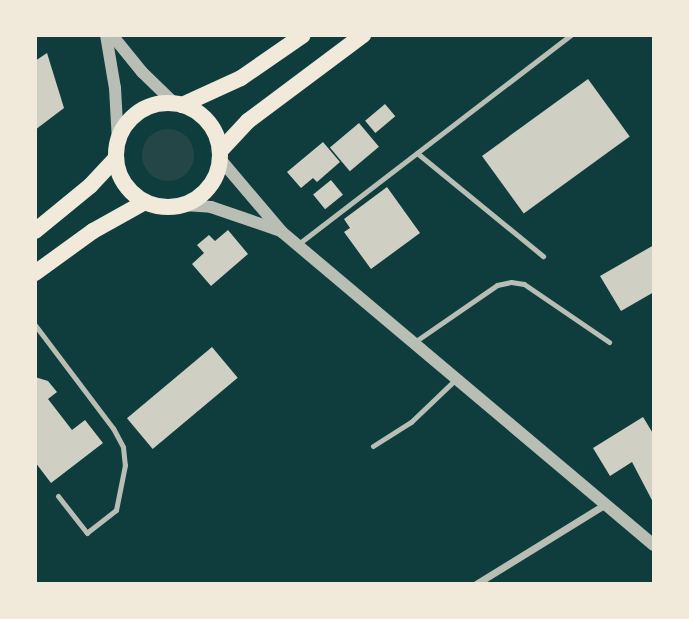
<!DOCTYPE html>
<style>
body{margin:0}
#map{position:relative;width:689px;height:619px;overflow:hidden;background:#0f3d3e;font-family:Commissioner,sans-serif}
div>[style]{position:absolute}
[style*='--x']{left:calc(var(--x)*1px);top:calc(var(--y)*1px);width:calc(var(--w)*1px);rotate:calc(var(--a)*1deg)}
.green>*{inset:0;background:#244646}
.round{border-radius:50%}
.building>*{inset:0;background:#cfcfc3;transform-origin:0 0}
.service>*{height:5px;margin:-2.5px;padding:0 2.5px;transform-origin:2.5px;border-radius:2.5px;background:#b8beb3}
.minor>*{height:7px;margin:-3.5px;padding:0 3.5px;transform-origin:3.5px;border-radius:3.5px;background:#b8beb3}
.tertiary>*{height:12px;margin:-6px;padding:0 6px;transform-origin:6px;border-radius:6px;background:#b8beb3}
.primary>*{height:16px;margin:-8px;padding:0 8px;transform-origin:8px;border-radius:8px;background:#f1e9da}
.primary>.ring{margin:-8px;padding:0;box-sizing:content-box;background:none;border:16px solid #f1e9da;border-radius:50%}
span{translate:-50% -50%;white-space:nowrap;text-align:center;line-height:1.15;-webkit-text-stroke:7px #f1e9da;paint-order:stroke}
.frame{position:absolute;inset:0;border:37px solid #f1e9da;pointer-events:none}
</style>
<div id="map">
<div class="green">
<i class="round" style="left:142px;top:129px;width:52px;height:52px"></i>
</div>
<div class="building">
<i style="clip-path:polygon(47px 53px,64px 108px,35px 130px,35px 61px)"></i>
<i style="left:588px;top:79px;width:71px;height:131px;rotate:54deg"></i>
<i style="left:385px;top:104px;width:16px;height:26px;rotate:50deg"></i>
<i style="left:359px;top:123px;width:31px;height:38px;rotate:50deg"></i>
<i style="clip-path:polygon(323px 142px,340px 162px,317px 182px,313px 178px,301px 188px,287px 172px)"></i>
<i style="left:331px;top:180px;width:19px;height:23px;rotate:51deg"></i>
<i style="clip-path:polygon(387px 187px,420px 233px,371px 269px,344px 232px,350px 228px,344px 219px)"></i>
<i style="clip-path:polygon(228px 230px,248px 254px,211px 286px,192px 264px,204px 253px,197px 245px,209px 235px,215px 241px)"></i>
<i style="clip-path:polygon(654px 245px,654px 292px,621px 311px,600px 276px)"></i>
<i style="left:212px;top:347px;width:40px;height:111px;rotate:50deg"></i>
<i style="clip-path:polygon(35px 377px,48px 381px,57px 392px,48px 399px,72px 430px,85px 420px,103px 443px,51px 483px,35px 462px)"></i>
<i style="clip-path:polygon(643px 417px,654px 435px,654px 504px,632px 462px,610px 476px,593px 448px)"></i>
</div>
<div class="service">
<i style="--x:417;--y:153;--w:163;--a:39.3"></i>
<i style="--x:297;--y:245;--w:345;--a:-37.5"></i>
<i style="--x:35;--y:325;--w:129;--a:52.9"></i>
<i style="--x:113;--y:428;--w:21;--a:62"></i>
<i style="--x:123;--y:447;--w:18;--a:84"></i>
<i style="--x:125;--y:465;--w:46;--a:101.3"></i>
<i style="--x:116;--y:510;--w:37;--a:142"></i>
<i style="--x:87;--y:533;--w:47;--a:-128.1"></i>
<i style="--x:413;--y:343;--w:102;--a:-34.6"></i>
<i style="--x:497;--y:285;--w:14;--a:-12"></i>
<i style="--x:511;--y:282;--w:13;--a:9"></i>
<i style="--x:524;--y:284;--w:103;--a:34.3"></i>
<i style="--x:373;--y:446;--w:45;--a:-32.3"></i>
<i style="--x:411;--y:422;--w:62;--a:-43.7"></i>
</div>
<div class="minor">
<i style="--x:476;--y:584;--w:150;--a:-31.7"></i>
</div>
<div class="tertiary">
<i style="--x:106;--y:35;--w:54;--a:80.4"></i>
<i style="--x:115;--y:88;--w:53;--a:86.8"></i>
<i style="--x:112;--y:35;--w:48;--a:51"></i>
<i style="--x:142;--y:72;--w:46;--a:44.1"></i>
<i style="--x:220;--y:159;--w:96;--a:49.7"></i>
<i style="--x:282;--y:232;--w:486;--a:40.1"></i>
<i style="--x:184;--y:205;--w:27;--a:4"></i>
<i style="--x:211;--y:207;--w:74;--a:18.9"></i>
</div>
<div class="primary">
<i class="ring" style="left:116px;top:103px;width:88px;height:88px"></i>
<i style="--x:182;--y:105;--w:65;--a:-24.6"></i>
<i style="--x:241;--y:78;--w:75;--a:-34.7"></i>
<i style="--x:220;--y:151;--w:41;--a:-47"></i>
<i style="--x:248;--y:121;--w:144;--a:-36.8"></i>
<i style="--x:35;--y:231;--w:71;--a:-39.3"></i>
<i style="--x:90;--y:186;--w:38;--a:-47"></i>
<i style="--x:35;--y:273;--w:72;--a:-35.9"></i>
<i style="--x:93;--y:231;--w:60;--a:-29.1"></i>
</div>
<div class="frame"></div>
</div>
